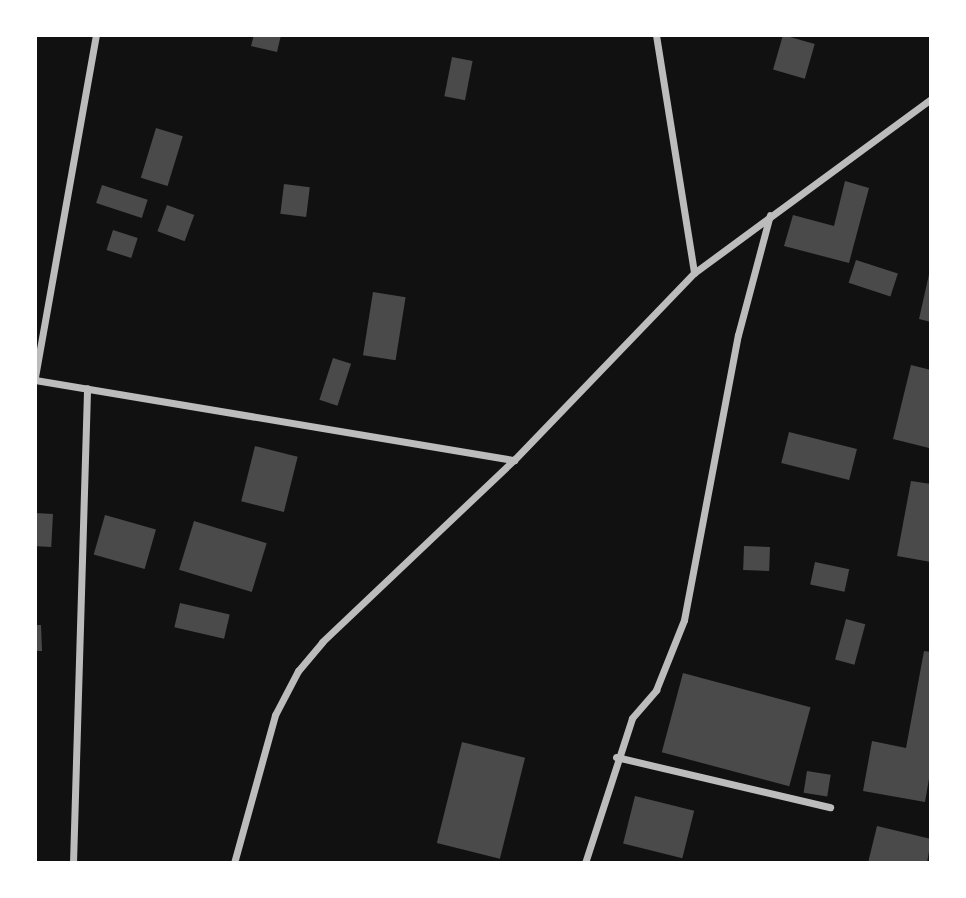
<!DOCTYPE html>
<style>
body{margin:0}
#map{position:relative;width:966px;height:898px;overflow:hidden;background:#111;font-family:Barlow,sans-serif}
div>[style]{position:absolute}
[style*='--x']{left:calc(var(--x)*1px);top:calc(var(--y)*1px);width:calc(var(--w)*1px);rotate:calc(var(--a)*1deg)}
.building>*{inset:0;background:#4a4a4a;transform-origin:0 0}
.minor>*{height:7px;margin:-3.5px;padding:0 3.5px;transform-origin:3.5px;border-radius:3.5px;background:#bcbcbc}
span{translate:-50% -50%;white-space:nowrap;text-align:center;line-height:1.15;-webkit-text-stroke:6px #fff;paint-order:stroke}
.frame{position:absolute;inset:0;border:37px solid #fff;pointer-events:none}
</style>
<div id="map">
<div class="building">
<i style="clip-path:polygon(254px 35px,281px 35px,277px 52px,251px 46px)"></i>
<i style="left:783px;top:35px;width:33px;height:36px;rotate:16deg"></i>
<i style="left:452px;top:57px;width:21px;height:40px;rotate:11deg"></i>
<i style="left:156px;top:128px;width:28px;height:52px;rotate:17deg"></i>
<i style="clip-path:polygon(845px 181px,869px 188px,849px 263px,784px 246px,793px 215px,834px 226px)"></i>
<i style="left:284px;top:184px;width:26px;height:30px;rotate:7deg"></i>
<i style="left:102px;top:185px;width:48px;height:19px;rotate:18deg"></i>
<i style="left:167px;top:205px;width:29px;height:28px;rotate:20deg"></i>
<i style="left:113px;top:230px;width:26px;height:21px;rotate:18deg"></i>
<i style="left:856px;top:260px;width:44px;height:24px;rotate:18deg"></i>
<i style="clip-path:polygon(930px 270px,931px 270px,931px 322px,919px 319px)"></i>
<i style="left:373px;top:292px;width:33px;height:64px;rotate:9deg"></i>
<i style="left:333px;top:358px;width:19px;height:44px;rotate:18deg"></i>
<i style="clip-path:polygon(911px 365px,931px 370px,929px 448px,893px 439px)"></i>
<i style="left:789px;top:432px;width:70px;height:32px;rotate:14deg"></i>
<i style="left:255px;top:446px;width:44px;height:57px;rotate:14deg"></i>
<i style="clip-path:polygon(911px 481px,931px 484px,931px 562px,897px 556px)"></i>
<i style="left:35px;top:513px;width:18px;height:33px;rotate:3deg"></i>
<i style="left:105px;top:515px;width:53px;height:41px;rotate:16deg"></i>
<i style="left:194px;top:521px;width:76px;height:51px;rotate:17deg"></i>
<i style="left:744px;top:546px;width:26px;height:24px;rotate:2deg"></i>
<i style="left:815px;top:562px;width:35px;height:23px;rotate:12deg"></i>
<i style="left:180px;top:603px;width:51px;height:25px;rotate:13deg"></i>
<i style="left:846px;top:619px;width:20px;height:42px;rotate:15deg"></i>
<i style="clip-path:polygon(35px 625px,41px 625px,42px 651px,35px 651px)"></i>
<i style="clip-path:polygon(924px 651px,931px 652px,931px 767px,925px 802px,863px 791px,872px 741px,906px 748px)"></i>
<i style="left:683px;top:673px;width:132px;height:82px;rotate:15deg"></i>
<i style="left:462px;top:742px;width:65px;height:104px;rotate:14deg"></i>
<i style="left:807px;top:771px;width:24px;height:22px;rotate:9deg"></i>
<i style="left:635px;top:796px;width:61px;height:49px;rotate:14deg"></i>
<i style="clip-path:polygon(877px 826px,931px 839px,927px 863px,868px 863px)"></i>
</div>
<div class="minor">
<i style="--x:656;--y:35;--w:241;--a:80.9"></i>
<i style="--x:35;--y:377;--w:347;--a:-79.9"></i>
<i style="--x:35;--y:380;--w:486;--a:9.5"></i>
<i style="--x:616;--y:757;--w:220;--a:13.2"></i>
<i style="--x:73;--y:863;--w:475;--a:-88.3"></i>
<i style="--x:234;--y:863;--w:154;--a:-74.5"></i>
<i style="--x:275;--y:715;--w:50;--a:-62.4"></i>
<i style="--x:298;--y:671;--w:38;--a:-50"></i>
<i style="--x:322;--y:642;--w:265;--a:-43.5"></i>
<i style="--x:514;--y:460;--w:260;--a:-46.1"></i>
<i style="--x:694;--y:273;--w:294;--a:-36.3"></i>
<i style="--x:585;--y:863;--w:152;--a:-72"></i>
<i style="--x:632;--y:718;--w:37;--a:-49"></i>
<i style="--x:656;--y:690;--w:75;--a:-68.2"></i>
<i style="--x:684;--y:620;--w:290;--a:-79.3"></i>
<i style="--x:738;--y:335;--w:124;--a:-75.1"></i>
</div>
<div class="frame"></div>
</div>
